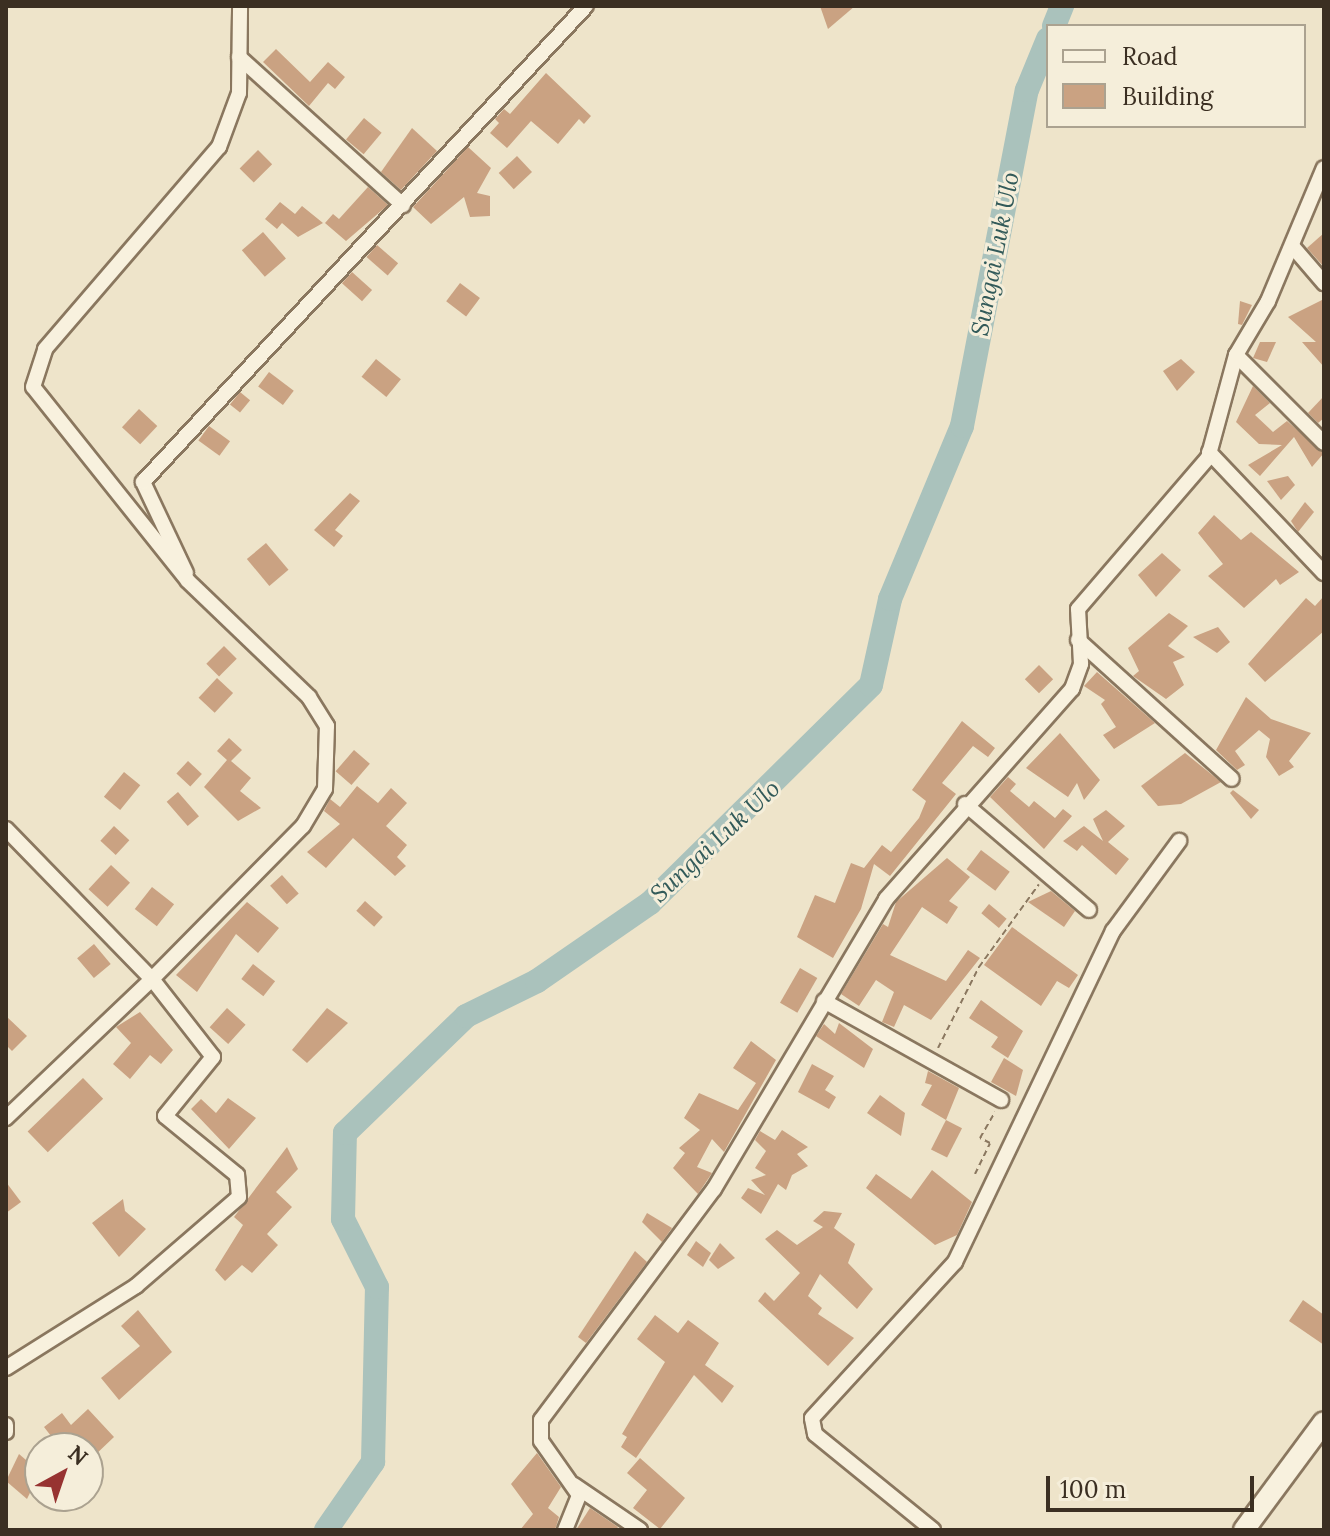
<!DOCTYPE html>
<style>
body{margin:0}
#map{position:relative;width:1330px;height:1536px;overflow:hidden;background:#eee4ca;font-family:Lora,serif}
div>[style]{position:absolute}
[style*='--x']{left:calc(var(--x)*1px);top:calc(var(--y)*1px);width:calc(var(--w)*1px);rotate:calc(var(--a)*1deg)}
.river>*{height:24px;margin:-12px;padding:0 12px;transform-origin:12px;border-radius:12px;background:#aac2bc}
.building>*{inset:0;background:#caa282;transform-origin:0 0}
.path>*{height:2px;margin-top:-1px;transform-origin:0;background:repeating-linear-gradient(90deg,#8a775f 0 6px,transparent 0 10px)}
.roads{filter:drop-shadow(2px 0 #8a775f) drop-shadow(-2px 0 #8a775f) drop-shadow(0 2px #8a775f) drop-shadow(0 -2px #8a775f)}
.street>*{height:14px;margin:-7px;padding:0 7px;transform-origin:7px;border-radius:7px;background:#f8f1de}
.secondary>*{height:20px;margin:-10px;padding:0 10px;transform-origin:10px;border-radius:10px;background:#f8f1de}
span{translate:-50% -50%;white-space:nowrap;text-align:center;line-height:1.15;-webkit-text-stroke:6px #f5eeda;paint-order:stroke}
.water-label{font-size:24px;color:#325a59;font-style:italic}
.frame{position:absolute;inset:0;border:8px solid #3b2f22;pointer-events:none}
.legend{position:absolute;left:1046px;top:24px;width:260px;height:104px;box-sizing:border-box;background:#f5eeda;border:2px solid #aba290;margin:0;padding:10px 14px;list-style:none;font-size:24px;color:#3b2f22}
.legend li{display:flex;align-items:center;gap:16px;height:40px}
.legend b{width:40px;border:2px solid #aba290}
.north{position:absolute;left:24px;top:1432px;width:80px;height:80px;box-sizing:border-box;background:#f5eeda;border:2px solid #aba290;border-radius:50%;rotate:40deg;font-size:22px;font-weight:700;line-height:32px;text-align:center;color:#3b2f22}
.north::after{content:'';display:block;margin:auto;width:28px;height:36px;background:#973331;clip-path:polygon(50% 0,100% 100%,50% 72%,0 100%)}
.scale{position:absolute;left:1046px;top:1476px;width:208px;height:36px;box-sizing:border-box;border:4px solid #3b2f22;border-top:0;padding-left:10px;font-size:24px;line-height:28px;white-space:nowrap;color:#3b2f22;-webkit-text-stroke:6px #f5eeda;paint-order:stroke}
</style>
<div id="map">
<div class="river">
<i style="--x:1054;--y:26;--w:22;--a:-68"></i>
<i style="--x:326;--y:1530;--w:83;--a:-55.3"></i>
<i style="--x:373;--y:1462;--w:175;--a:-88.7"></i>
<i style="--x:377;--y:1287;--w:76;--a:-116.6"></i>
<i style="--x:343;--y:1219;--w:86;--a:-88.7"></i>
<i style="--x:345;--y:1133;--w:168;--a:-44"></i>
<i style="--x:466;--y:1016;--w:79;--a:-26.2"></i>
<i style="--x:537;--y:981;--w:137;--a:-34.6"></i>
<i style="--x:650;--y:903;--w:310;--a:-44.6"></i>
<i style="--x:871;--y:685;--w:88;--a:-77.5"></i>
<i style="--x:890;--y:599;--w:187;--a:-67.4"></i>
<i style="--x:962;--y:426;--w:342;--a:-79.1"></i>
<i style="--x:1027;--y:90;--w:55;--a:-67.6"></i>
</div>
<div class="building">
<i style="clip-path:polygon(820px 6px,855px 6px,828px 29px)"></i>
<i style="clip-path:polygon(276px 49px,310px 82px,328px 62px,345px 77px,335px 89px,328px 83px,309px 106px,263px 62px)"></i>
<i style="clip-path:polygon(546px 73px,591px 116px,584px 124px,579px 119px,558px 144px,531px 121px,507px 148px,490px 133px,499px 123px,495px 119px,504px 109px,510px 114px)"></i>
<i style="left:364px;top:118px;width:23px;height:28px;rotate:40deg"></i>
<i style="clip-path:polygon(412px 128px,437px 151px,401px 190px,381px 172px)"></i>
<i style="clip-path:polygon(468px 147px,491px 168px,477px 193px,490px 196px,490px 216px,470px 217px,464px 197px,431px 224px,413px 207px)"></i>
<i style="left:258px;top:150px;width:20px;height:26px;rotate:45deg"></i>
<i style="left:517px;top:156px;width:22px;height:25px;rotate:47deg"></i>
<i style="clip-path:polygon(368px 187px,388px 205px,346px 241px,325px 223px,333px 214px,339px 219px)"></i>
<i style="clip-path:polygon(280px 202px,295px 214px,302px 206px,323px 223px,298px 237px,282px 223px,277px 229px,265px 219px)"></i>
<i style="left:263px;top:232px;width:35px;height:28px;rotate:49deg"></i>
<i style="clip-path:polygon(1324px 233px,1324px 267px,1307px 248px)"></i>
<i style="left:377px;top:245px;width:28px;height:16px;rotate:41deg"></i>
<i style="left:352px;top:272px;width:27px;height:15px;rotate:42deg"></i>
<i style="left:460px;top:283px;width:25px;height:23px;rotate:37deg"></i>
<i style="clip-path:polygon(1324px 299px,1324px 367px,1302px 342px,1316px 342px,1288px 317px)"></i>
<i style="clip-path:polygon(1240px 301px,1252px 305px,1242px 325px,1238px 324px)"></i>
<i style="clip-path:polygon(1260px 342px,1276px 342px,1267px 362px,1253px 358px)"></i>
<i style="left:376px;top:359px;width:32px;height:23px;rotate:39deg"></i>
<i style="clip-path:polygon(1181px 359px,1195px 372px,1177px 391px,1163px 371px)"></i>
<i style="left:269px;top:372px;width:31px;height:18px;rotate:37deg"></i>
<i style="clip-path:polygon(1253px 386px,1270px 403px,1255px 415px,1273px 432px,1287px 421px,1324px 453px,1312px 467px,1294px 437px,1260px 476px,1248px 465px,1282px 445px,1259px 444px,1236px 422px)"></i>
<i style="left:240px;top:392px;width:13px;height:16px;rotate:39deg"></i>
<i style="clip-path:polygon(1324px 396px,1324px 418px,1318px 423px,1308px 413px)"></i>
<i style="left:139px;top:409px;width:25px;height:25px;rotate:43deg"></i>
<i style="left:209px;top:426px;width:26px;height:18px;rotate:36deg"></i>
<i style="clip-path:polygon(1288px 476px,1295px 485px,1281px 500px,1267px 481px)"></i>
<i style="clip-path:polygon(350px 493px,360px 501px,335px 530px,343px 536px,334px 547px,314px 530px)"></i>
<i style="clip-path:polygon(1305px 502px,1314px 512px,1298px 532px,1291px 521px)"></i>
<i style="clip-path:polygon(1214px 515px,1241px 540px,1251px 532px,1299px 572px,1280px 585px,1276px 579px,1244px 608px,1208px 576px,1223px 564px,1198px 533px)"></i>
<i style="left:266px;top:543px;width:35px;height:25px;rotate:50deg"></i>
<i style="clip-path:polygon(1162px 553px,1181px 570px,1156px 597px,1138px 575px)"></i>
<i style="clip-path:polygon(1324px 596px,1324px 631px,1265px 682px,1248px 664px,1306px 598px,1315px 606px)"></i>
<i style="clip-path:polygon(1169px 613px,1188px 626px,1168px 646px,1185px 657px,1173px 662px,1184px 685px,1166px 699px,1133px 676px,1139px 671px,1128px 648px)"></i>
<i style="clip-path:polygon(1218px 627px,1230px 642px,1217px 653px,1193px 637px)"></i>
<i style="left:224px;top:646px;width:18px;height:25px;rotate:45deg"></i>
<i style="left:1039px;top:665px;width:20px;height:20px;rotate:45deg"></i>
<i style="clip-path:polygon(1097px 672px,1155px 723px,1114px 749px,1103px 735px,1116px 727px,1101px 704px,1105px 700px,1084px 686px)"></i>
<i style="left:217px;top:678px;width:22px;height:27px;rotate:43deg"></i>
<i style="clip-path:polygon(1246px 697px,1271px 719px,1311px 733px,1289px 761px,1294px 767px,1279px 776px,1266px 757px,1270px 739px,1259px 730px,1235px 751px,1245px 765px,1237px 770px,1216px 750px)"></i>
<i style="clip-path:polygon(962px 721px,995px 748px,988px 757px,973px 746px,942px 783px,956px 794px,890px 876px,874px 864px,861px 909px,833px 958px,797px 937px,815px 895px,835px 903px,851px 863px,864px 868px,882px 845px,891px 852px,919px 818px,926px 801px,912px 790px)"></i>
<i style="clip-path:polygon(1060px 733px,1100px 780px,1084px 800px,1077px 783px,1068px 797px,1026px 768px)"></i>
<i style="clip-path:polygon(229px 738px,242px 750px,231px 761px,251px 778px,240px 791px,261px 808px,238px 821px,204px 787px,227px 760px,217px 751px)"></i>
<i style="left:354px;top:750px;width:21px;height:28px;rotate:41deg"></i>
<i style="clip-path:polygon(1185px 753px,1221px 782px,1181px 804px,1158px 806px,1141px 786px)"></i>
<i style="left:188px;top:761px;width:19px;height:17px;rotate:43deg"></i>
<i style="left:124px;top:772px;width:21px;height:32px;rotate:39deg"></i>
<i style="clip-path:polygon(1008px 777px,1016px 784px,1010px 791px,1029px 807px,1034px 801px,1055px 818px,1063px 809px,1072px 816px,1044px 849px,990px 797px)"></i>
<i style="clip-path:polygon(357px 786px,378px 803px,391px 788px,407px 803px,386px 826px,407px 845px,397px 857px,406px 866px,395px 876px,353px 838px,326px 868px,307px 852px,340px 824px,324px 811px,330px 799px,340px 807px)"></i>
<i style="clip-path:polygon(1233px 790px,1259px 810px,1251px 819px,1230px 793px)"></i>
<i style="left:178px;top:792px;width:32px;height:15px;rotate:49deg"></i>
<i style="clip-path:polygon(1106px 810px,1125px 826px,1108px 842px,1129px 859px,1116px 875px,1082px 845px,1077px 851px,1063px 841px,1084px 826px,1103px 841px,1093px 819px)"></i>
<i style="left:114px;top:826px;width:21px;height:20px;rotate:43deg"></i>
<i style="left:981px;top:850px;width:36px;height:24px;rotate:37deg"></i>
<i style="clip-path:polygon(947px 858px,970px 877px,949px 901px,958px 907px,947px 924px,922px 907px,890px 955px,946px 981px,968px 950px,980px 958px,931px 1020px,904px 1005px,894px 1027px,882px 1022px,894px 992px,876px 980px,859px 1006px,841px 994px,883px 924px,888px 927px,896px 902px)"></i>
<i style="left:111px;top:865px;width:26px;height:33px;rotate:43deg"></i>
<i style="left:282px;top:875px;width:25px;height:16px;rotate:48deg"></i>
<i style="left:152px;top:887px;width:28px;height:28px;rotate:38deg"></i>
<i style="clip-path:polygon(1051px 891px,1075px 911px,1064px 927px,1028px 902px)"></i>
<i style="left:365px;top:901px;width:24px;height:13px;rotate:42deg"></i>
<i style="clip-path:polygon(247px 902px,279px 928px,258px 953px,236px 934px,197px 992px,176px 975px)"></i>
<i style="left:989px;top:904px;width:23px;height:12px;rotate:40deg"></i>
<i style="clip-path:polygon(1012px 927px,1078px 975px,1069px 988px,1057px 981px,1041px 1006px,984px 965px)"></i>
<i style="left:94px;top:944px;width:26px;height:22px;rotate:50deg"></i>
<i style="left:253px;top:964px;width:28px;height:19px;rotate:38deg"></i>
<i style="left:800px;top:968px;width:20px;height:40px;rotate:30deg"></i>
<i style="clip-path:polygon(981px 1000px,1023px 1031px,1008px 1058px,991px 1047px,998px 1037px,969px 1018px)"></i>
<i style="left:227px;top:1008px;width:25px;height:26px;rotate:42deg"></i>
<i style="clip-path:polygon(327px 1008px,348px 1023px,307px 1063px,292px 1050px)"></i>
<i style="clip-path:polygon(140px 1012px,173px 1050px,161px 1064px,150px 1055px,130px 1079px,113px 1064px,131px 1043px,116px 1027px)"></i>
<i style="clip-path:polygon(6px 1016px,27px 1036px,12px 1051px,6px 1045px)"></i>
<i style="clip-path:polygon(839px 1023px,873px 1049px,864px 1068px,816px 1036px,824px 1024px,835px 1034px)"></i>
<i style="clip-path:polygon(751px 1041px,776px 1060px,724px 1152px,712px 1139px,697px 1167px,712px 1173px,698px 1194px,673px 1168px,685px 1153px,679px 1148px,700px 1130px,684px 1118px,699px 1093px,738px 1110px,756px 1083px,733px 1068px)"></i>
<i style="clip-path:polygon(1004px 1058px,1023px 1070px,1016px 1096px,991px 1082px)"></i>
<i style="clip-path:polygon(812px 1064px,834px 1076px,825px 1090px,836px 1097px,829px 1109px,798px 1092px)"></i>
<i style="clip-path:polygon(928px 1071px,959px 1088px,946px 1120px,921px 1105px,932px 1085px,925px 1083px)"></i>
<i style="left:83px;top:1078px;width:29px;height:77px;rotate:46deg"></i>
<i style="clip-path:polygon(880px 1095px,905px 1113px,901px 1136px,867px 1113px)"></i>
<i style="clip-path:polygon(228px 1098px,256px 1118px,229px 1149px,191px 1109px,201px 1099px,216px 1113px)"></i>
<i style="left:946px;top:1120px;width:18px;height:33px;rotate:27deg"></i>
<i style="clip-path:polygon(782px 1130px,808px 1147px,797px 1154px,808px 1166px,792px 1175px,786px 1190px,778px 1184px,761px 1214px,741px 1198px,748px 1188px,765px 1195px,751px 1180px,766px 1175px,755px 1168px,766px 1151px,755px 1140px,760px 1131px,775px 1140px)"></i>
<i style="clip-path:polygon(287px 1147px,298px 1169px,276px 1192px,292px 1207px,267px 1234px,278px 1245px,252px 1273px,242px 1265px,225px 1281px,215px 1270px,243px 1225px,234px 1217px)"></i>
<i style="clip-path:polygon(932px 1170px,972px 1202px,957px 1235px,935px 1245px,866px 1188px,876px 1174px,911px 1199px)"></i>
<i style="clip-path:polygon(6px 1182px,21px 1202px,6px 1213px)"></i>
<i style="clip-path:polygon(123px 1199px,125px 1211px,146px 1229px,119px 1257px,92px 1223px)"></i>
<i style="clip-path:polygon(824px 1211px,842px 1213px,834px 1228px,855px 1244px,848px 1263px,873px 1289px,857px 1309px,820px 1274px,808px 1296px,822px 1308px,818px 1314px,854px 1338px,828px 1366px,758px 1301px,765px 1292px,774px 1301px,800px 1273px,765px 1239px,777px 1230px,797px 1245px,823px 1227px,813px 1221px)"></i>
<i style="clip-path:polygon(647px 1213px,672px 1228px,662px 1242px,642px 1222px)"></i>
<i style="clip-path:polygon(696px 1241px,711px 1253px,703px 1267px,687px 1255px)"></i>
<i style="clip-path:polygon(720px 1243px,735px 1258px,718px 1269px,709px 1260px)"></i>
<i style="clip-path:polygon(635px 1251px,647px 1262px,586px 1343px,578px 1337px)"></i>
<i style="clip-path:polygon(1303px 1300px,1324px 1315px,1324px 1345px,1289px 1321px)"></i>
<i style="clip-path:polygon(138px 1310px,172px 1352px,119px 1400px,101px 1378px,140px 1346px,121px 1326px)"></i>
<i style="clip-path:polygon(655px 1315px,678px 1333px,688px 1320px,719px 1343px,705px 1365px,734px 1386px,722px 1403px,694px 1375px,636px 1458px,621px 1447px,627px 1437px,622px 1434px,665px 1362px,637px 1339px)"></i>
<i style="clip-path:polygon(88px 1409px,114px 1437px,93px 1457px,72px 1434px,58px 1445px,44px 1427px,62px 1413px,71px 1425px)"></i>
<i style="clip-path:polygon(537px 1453px,561px 1487px,548px 1508px,559px 1517px,555px 1530px,520px 1530px,533px 1514px,511px 1484px)"></i>
<i style="clip-path:polygon(19px 1454px,40px 1472px,27px 1499px,6px 1481px)"></i>
<i style="clip-path:polygon(640px 1458px,685px 1498px,660px 1529px,633px 1508px,647px 1490px,627px 1473px)"></i>
<i style="clip-path:polygon(590px 1508px,618px 1527px,616px 1530px,576px 1530px)"></i>
</div>
<div class="path">
<i style="--x:938;--y:1048;--w:91;--a:-63.2"></i>
<i style="--x:979;--y:967;--w:102;--a:-54.1"></i>
<i style="--x:975;--y:1174;--w:34;--a:-64"></i>
<i style="--x:990;--y:1143;--w:11;--a:-153"></i>
<i style="--x:980;--y:1138;--w:30;--a:-60"></i>
</div>
<div class="roads">
<div class="street">
<i style="--x:239;--y:57;--w:221;--a:42.1"></i>
<i style="--x:1293;--y:247;--w:48;--a:49.3"></i>
<i style="--x:1236;--y:355;--w:124;--a:45"></i>
<i style="--x:1209;--y:452;--w:167;--a:46.5"></i>
<i style="--x:186;--y:573;--w:101;--a:-115.3"></i>
<i style="--x:143;--y:482;--w:650;--a:-47.06"></i>
<i style="--x:1078;--y:640;--w:207;--a:42.1"></i>
<i style="--x:965;--y:804;--w:163;--a:40.5"></i>
<i style="--x:6;--y:829;--w:209;--a:45.8"></i>
<i style="--x:152;--y:979;--w:202;--a:136.4"></i>
<i style="--x:824;--y:1001;--w:203;--a:29.2"></i>
<i style="--x:6;--y:1368;--w:154;--a:-32.2"></i>
<i style="--x:136;--y:1286;--w:136;--a:-40.8"></i>
<i style="--x:239;--y:1197;--w:22;--a:-95"></i>
<i style="--x:237;--y:1175;--w:93;--a:-140.7"></i>
<i style="--x:165;--y:1116;--w:76;--a:-50.9"></i>
<i style="--x:213;--y:1057;--w:99;--a:-128"></i>
<i style="--x:152;--y:979;--w:215;--a:-45.4"></i>
<i style="--x:303;--y:826;--w:43;--a:-59.3"></i>
<i style="--x:325;--y:789;--w:63;--a:-88.2"></i>
<i style="--x:327;--y:726;--w:34;--a:-122"></i>
<i style="--x:309;--y:697;--w:168;--a:-136.2"></i>
<i style="--x:188;--y:581;--w:248;--a:-128.6"></i>
<i style="--x:33;--y:387;--w:40;--a:-72"></i>
<i style="--x:45;--y:349;--w:267;--a:-49.3"></i>
<i style="--x:219;--y:147;--w:58;--a:-69.7"></i>
<i style="--x:239;--y:93;--w:87;--a:-89.3"></i>
<i style="--x:6;--y:1425;--w:7;--a:90"></i>
<i style="--x:574;--y:1485;--w:80;--a:34.3"></i>
<i style="--x:565;--y:1530;--w:38;--a:-68"></i>
<i style="--x:579;--y:1495;--w:66;--a:-125.1"></i>
<i style="--x:541;--y:1441;--w:21;--a:-90"></i>
<i style="--x:541;--y:1420;--w:289;--a:-53.2"></i>
<i style="--x:714;--y:1189;--w:337;--a:-59.3"></i>
<i style="--x:886;--y:899;--w:281;--a:-48.5"></i>
<i style="--x:1072;--y:689;--w:27;--a:-70"></i>
<i style="--x:1081;--y:664;--w:55;--a:-93.1"></i>
<i style="--x:1078;--y:609;--w:199;--a:-49.3"></i>
<i style="--x:1208;--y:458;--w:107;--a:-74.8"></i>
<i style="--x:1236;--y:355;--w:63;--a:-59.3"></i>
<i style="--x:1268;--y:301;--w:144;--a:-67.2"></i>
<i style="--x:933;--y:1530;--w:152;--a:-140.9"></i>
<i style="--x:815;--y:1434;--w:16;--a:-101"></i>
<i style="--x:812;--y:1418;--w:212;--a:-47.5"></i>
<i style="--x:955;--y:1262;--w:367;--a:-64.5"></i>
<i style="--x:1113;--y:931;--w:112;--a:-53.7"></i>
</div>
<div class="secondary">
<i style="--x:1244;--y:1530;--w:134;--a:-53.5"></i>
</div>
</div>
<div class="water-label">
<span style="left:995px;top:254px;rotate:-79deg">Sungai Luk Ulo</span>
<span style="left:715px;top:841px;rotate:-43deg">Sungai Luk Ulo</span>
</div>
<div class="frame"></div>
<ul class="legend">
<li><b style="height:10px;background:#f8f1de"></b>Road</li>
<li><b style="height:22px;background:#caa282"></b>Building</li>
</ul>
<div class="north">N</div>
<div class="scale">100 m</div>
</div>
